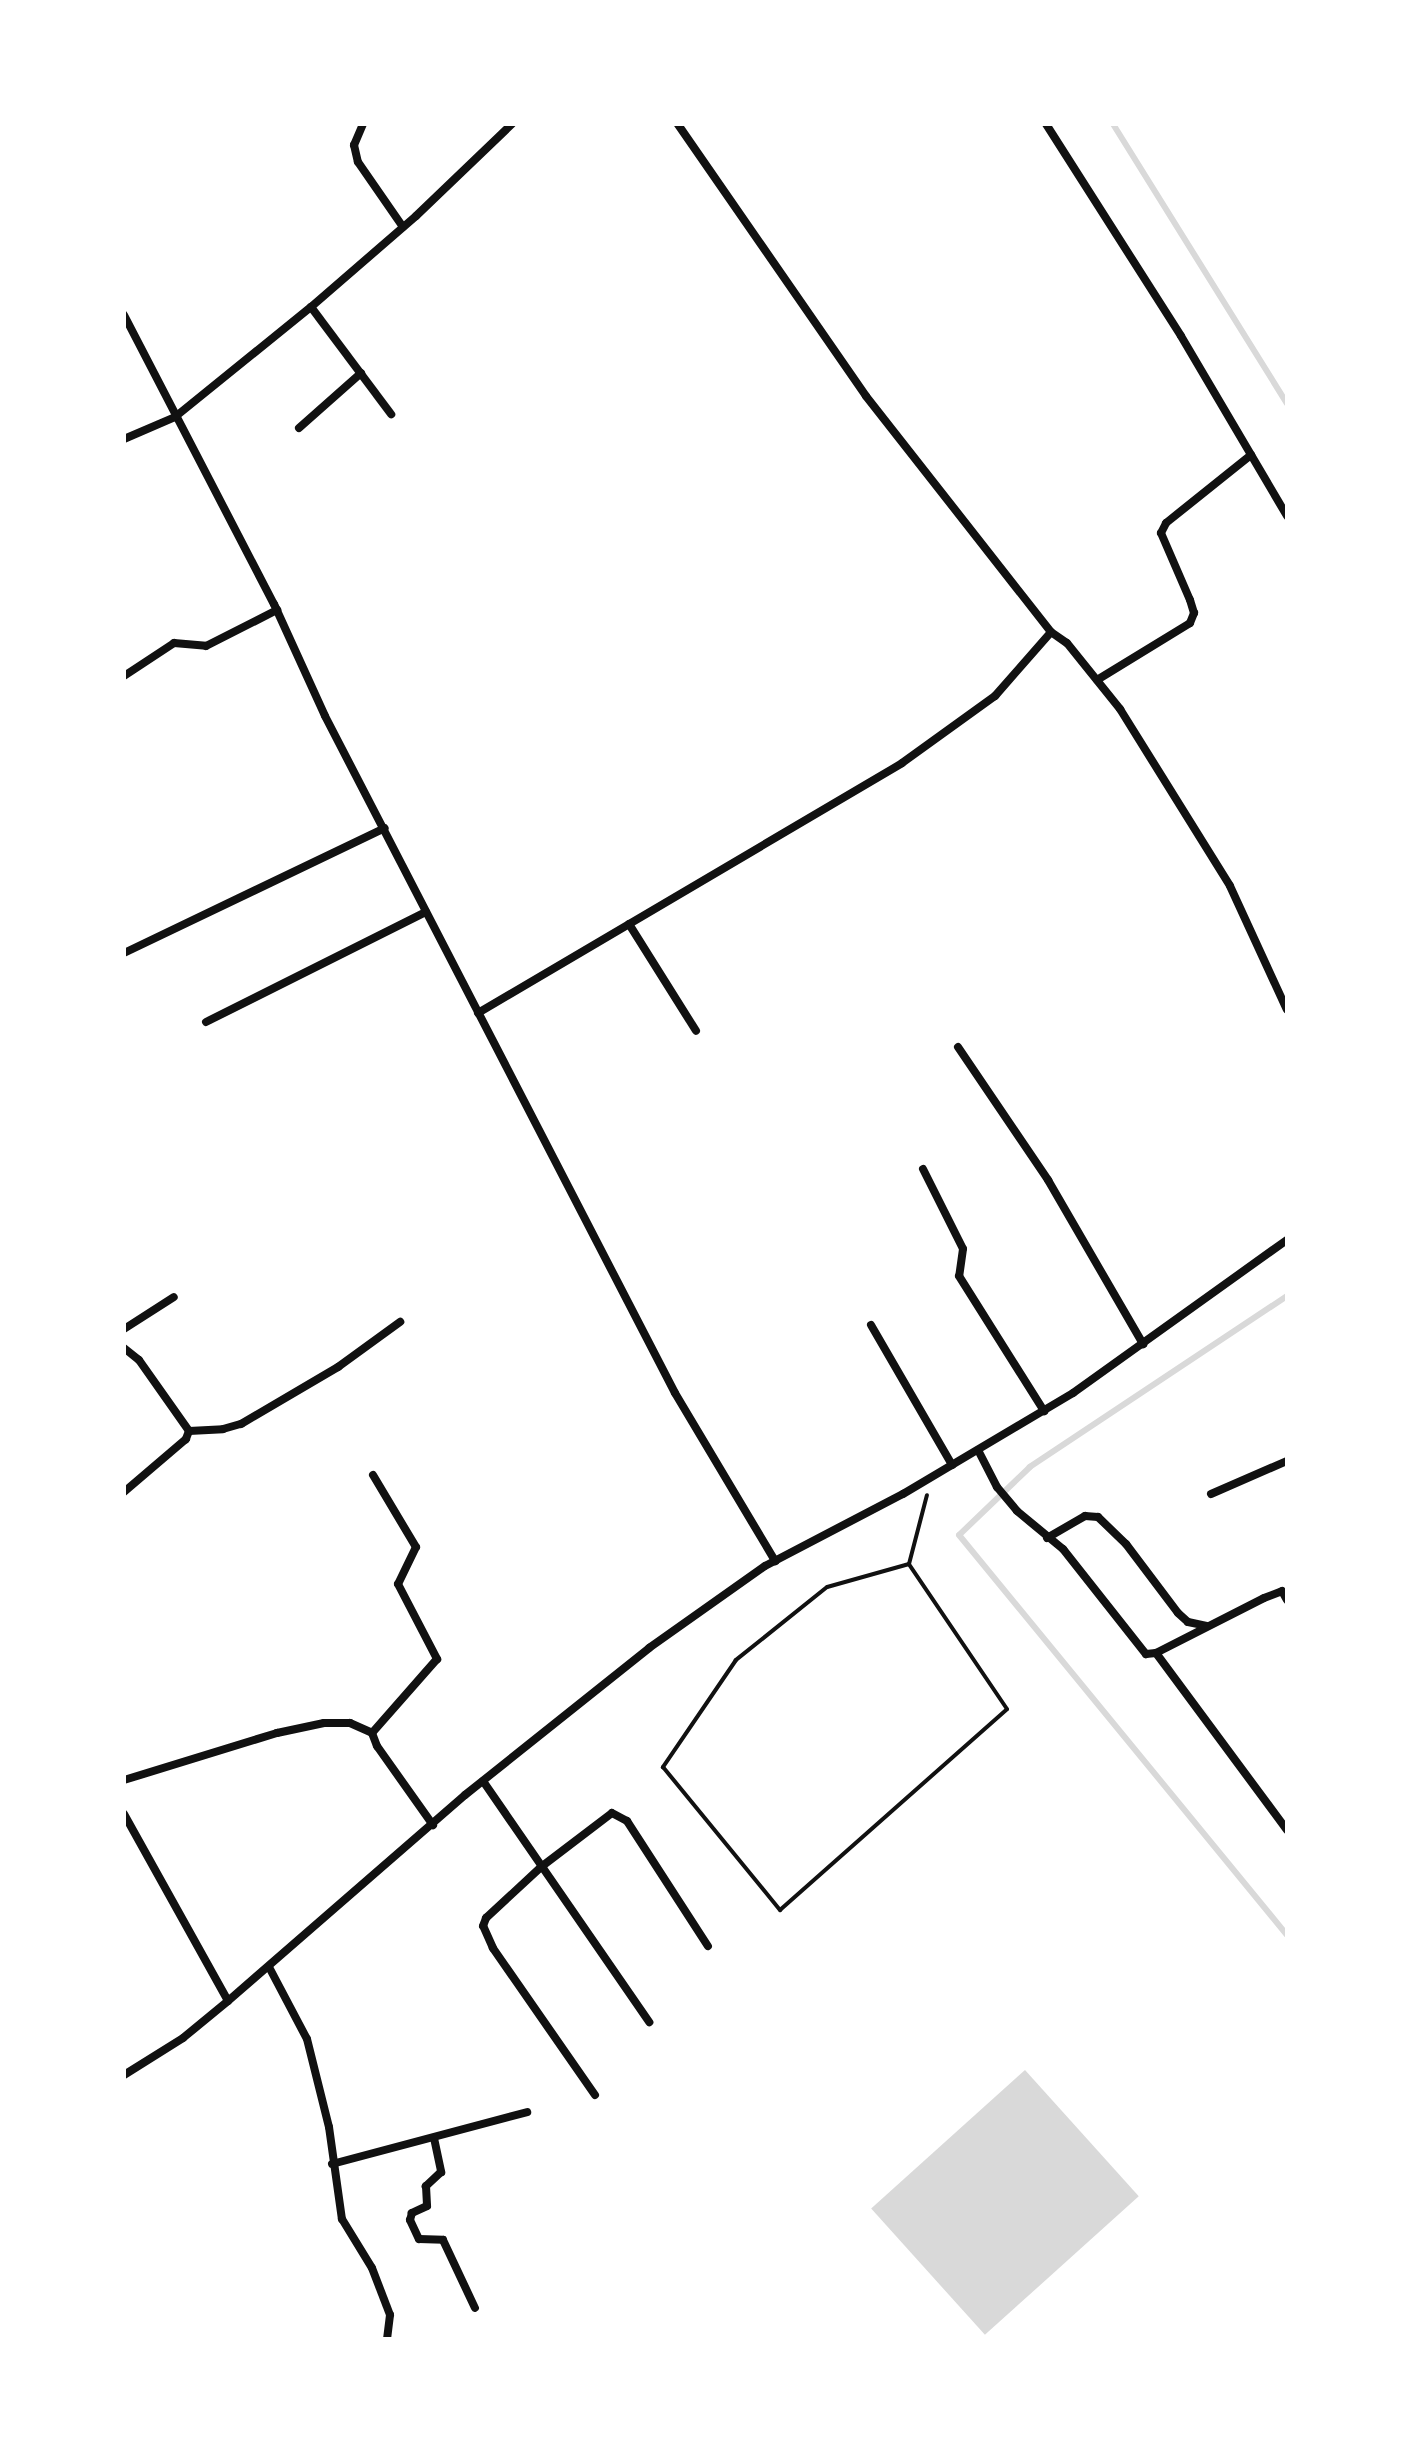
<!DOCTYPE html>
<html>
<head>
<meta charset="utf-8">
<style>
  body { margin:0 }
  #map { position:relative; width:1411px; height:2463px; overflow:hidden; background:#fff; font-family:Barlow,sans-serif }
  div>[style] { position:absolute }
  .water>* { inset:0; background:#d9d9d9; transform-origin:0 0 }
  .stream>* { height:6px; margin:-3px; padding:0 3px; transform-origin:3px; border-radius:3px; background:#d9d9d9 }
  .path>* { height:4px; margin:-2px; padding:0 2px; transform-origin:2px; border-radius:2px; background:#111 }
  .minor>* { height:8px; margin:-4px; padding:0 4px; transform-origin:4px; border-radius:4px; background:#111 }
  span { translate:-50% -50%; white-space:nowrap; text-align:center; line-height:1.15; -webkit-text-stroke:7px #fff; paint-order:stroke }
  .frame { position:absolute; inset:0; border:126px solid #fff; pointer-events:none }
</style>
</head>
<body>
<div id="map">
  <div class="water">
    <div style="left:1025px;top:2070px;width:170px;height:207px;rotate:48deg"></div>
  </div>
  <div class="stream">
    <div style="left:1113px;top:124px;width:329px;rotate:58.1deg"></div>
    <div style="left:1287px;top:1296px;width:309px;rotate:146.4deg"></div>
    <div style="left:1030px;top:1467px;width:98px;rotate:136.2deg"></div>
    <div style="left:959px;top:1535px;width:517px;rotate:50.65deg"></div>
  </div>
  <div class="path">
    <div style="left:909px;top:1564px;width:85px;rotate:164.3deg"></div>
    <div style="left:827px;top:1587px;width:117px;rotate:141.3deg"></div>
    <div style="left:736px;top:1660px;width:130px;rotate:124.3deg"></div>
    <div style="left:663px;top:1767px;width:185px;rotate:50.7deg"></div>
    <div style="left:780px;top:1910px;width:303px;rotate:-41.5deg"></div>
    <div style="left:1007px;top:1709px;width:175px;rotate:-124.1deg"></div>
    <div style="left:909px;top:1564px;width:71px;rotate:-75.4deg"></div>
  </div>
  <div class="minor">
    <div style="left:363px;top:124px;width:23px;rotate:113deg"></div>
    <div style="left:354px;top:145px;width:17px;rotate:77deg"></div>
    <div style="left:358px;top:162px;width:79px;rotate:55.3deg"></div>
    <div style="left:1046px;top:124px;width:251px;rotate:57.5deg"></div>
    <div style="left:1181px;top:336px;width:209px;rotate:59.5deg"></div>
    <div style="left:311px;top:307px;width:134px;rotate:53.2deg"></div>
    <div style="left:124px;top:315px;width:326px;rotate:62.6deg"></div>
    <div style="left:274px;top:604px;width:123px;rotate:65.5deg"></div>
    <div style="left:325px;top:716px;width:762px;rotate:62.66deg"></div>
    <div style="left:675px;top:1393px;width:196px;rotate:59.2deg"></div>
    <div style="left:299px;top:428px;width:83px;rotate:-41.6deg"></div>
    <div style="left:124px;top:439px;width:56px;rotate:-23.3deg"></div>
    <div style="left:175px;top:417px;width:175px;rotate:-39deg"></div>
    <div style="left:311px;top:307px;width:139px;rotate:-40.9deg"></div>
    <div style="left:416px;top:216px;width:133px;rotate:-43.8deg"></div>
    <div style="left:1051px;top:632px;width:19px;rotate:35deg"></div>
    <div style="left:1067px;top:643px;width:85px;rotate:51.2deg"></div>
    <div style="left:1120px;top:709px;width:208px;rotate:58.1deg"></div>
    <div style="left:1230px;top:886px;width:136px;rotate:65.3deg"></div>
    <div style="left:124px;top:676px;width:60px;rotate:-33.4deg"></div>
    <div style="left:174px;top:643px;width:32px;rotate:5deg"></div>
    <div style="left:206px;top:646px;width:80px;rotate:-26.9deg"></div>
    <div style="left:1097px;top:680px;width:109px;rotate:-31.5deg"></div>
    <div style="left:1190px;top:623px;width:11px;rotate:-68deg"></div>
    <div style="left:1194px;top:613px;width:14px;rotate:-107deg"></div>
    <div style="left:1190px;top:600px;width:73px;rotate:-113.4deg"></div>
    <div style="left:1161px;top:533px;width:11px;rotate:-63deg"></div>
    <div style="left:1166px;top:523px;width:109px;rotate:-38.7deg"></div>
    <div style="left:629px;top:924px;width:126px;rotate:57.9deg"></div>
    <div style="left:124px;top:953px;width:289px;rotate:-25.6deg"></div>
    <div style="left:478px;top:1013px;width:492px;rotate:-30.5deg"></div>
    <div style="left:902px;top:763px;width:115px;rotate:-35.8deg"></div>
    <div style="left:995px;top:696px;width:85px;rotate:-48.8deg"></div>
    <div style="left:1051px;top:632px;width:300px;rotate:-128.1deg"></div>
    <div style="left:866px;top:396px;width:331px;rotate:-124.7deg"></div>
    <div style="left:206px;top:1022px;width:246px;rotate:-26.6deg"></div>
    <div style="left:958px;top:1047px;width:161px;rotate:55.9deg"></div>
    <div style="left:1048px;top:1180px;width:190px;rotate:59.9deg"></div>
    <div style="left:923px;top:1169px;width:89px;rotate:63.4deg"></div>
    <div style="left:963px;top:1249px;width:27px;rotate:98deg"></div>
    <div style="left:959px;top:1276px;width:160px;rotate:57.8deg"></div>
    <div style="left:871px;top:1325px;width:162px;rotate:59.9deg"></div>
    <div style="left:124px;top:1329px;width:59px;rotate:-32.6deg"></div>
    <div style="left:124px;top:1348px;width:19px;rotate:39deg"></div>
    <div style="left:139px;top:1360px;width:87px;rotate:54.8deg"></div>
    <div style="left:189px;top:1431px;width:9px;rotate:111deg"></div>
    <div style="left:186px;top:1439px;width:82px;rotate:139.5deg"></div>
    <div style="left:189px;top:1431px;width:34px;rotate:-3deg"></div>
    <div style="left:223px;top:1429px;width:19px;rotate:-16deg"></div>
    <div style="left:241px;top:1424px;width:113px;rotate:-30.4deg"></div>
    <div style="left:338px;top:1367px;width:77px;rotate:-36deg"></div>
    <div style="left:978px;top:1450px;width:42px;rotate:62.8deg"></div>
    <div style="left:997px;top:1487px;width:31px;rotate:50deg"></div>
    <div style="left:1017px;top:1511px;width:60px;rotate:39.6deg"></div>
    <div style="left:1063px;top:1549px;width:134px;rotate:51.7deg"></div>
    <div style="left:1146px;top:1654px;width:10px;rotate:-6deg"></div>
    <div style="left:1156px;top:1653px;width:121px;rotate:-27deg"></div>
    <div style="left:1264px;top:1598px;width:19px;rotate:-21deg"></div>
    <div style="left:1282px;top:1591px;width:10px;rotate:61deg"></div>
    <div style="left:373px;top:1475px;width:84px;rotate:59.2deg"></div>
    <div style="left:416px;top:1547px;width:41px;rotate:115.9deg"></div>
    <div style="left:398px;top:1584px;width:85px;rotate:62.5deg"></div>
    <div style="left:437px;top:1659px;width:98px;rotate:131.3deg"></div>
    <div style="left:372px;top:1733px;width:14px;rotate:69deg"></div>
    <div style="left:377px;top:1746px;width:97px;rotate:54.7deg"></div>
    <div style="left:1211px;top:1494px;width:83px;rotate:-23.5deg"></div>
    <div style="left:1047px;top:1538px;width:44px;rotate:-30.1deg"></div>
    <div style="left:1085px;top:1516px;width:13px;rotate:4deg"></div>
    <div style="left:1098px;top:1517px;width:39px;rotate:44deg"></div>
    <div style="left:1126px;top:1544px;width:86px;rotate:53deg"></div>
    <div style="left:1178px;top:1613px;width:13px;rotate:42deg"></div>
    <div style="left:1188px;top:1622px;width:19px;rotate:12deg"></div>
    <div style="left:1156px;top:1653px;width:220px;rotate:53.5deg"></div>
    <div style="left:124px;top:1780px;width:160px;rotate:-17.1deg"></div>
    <div style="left:277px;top:1733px;width:48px;rotate:-12deg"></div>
    <div style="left:324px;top:1723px;width:26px"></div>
    <div style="left:350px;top:1723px;width:24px;rotate:24deg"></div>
    <div style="left:483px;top:1781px;width:293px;rotate:55.4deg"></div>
    <div style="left:124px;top:1814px;width:214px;rotate:60.9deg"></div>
    <div style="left:269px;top:1967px;width:81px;rotate:62.2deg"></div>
    <div style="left:307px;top:2039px;width:91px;rotate:76deg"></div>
    <div style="left:329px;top:2127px;width:93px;rotate:82deg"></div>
    <div style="left:342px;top:2219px;width:57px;rotate:58.5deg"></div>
    <div style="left:372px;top:2268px;width:50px;rotate:69deg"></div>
    <div style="left:390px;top:2315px;width:24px;rotate:97deg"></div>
    <div style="left:124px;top:2075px;width:70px;rotate:-32.1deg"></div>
    <div style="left:183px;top:2038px;width:58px;rotate:-39.4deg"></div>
    <div style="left:228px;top:2001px;width:314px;rotate:-41deg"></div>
    <div style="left:465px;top:1795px;width:236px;rotate:-38.6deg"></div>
    <div style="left:649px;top:1648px;width:142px;rotate:-35.3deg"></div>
    <div style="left:765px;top:1566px;width:156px;rotate:-27.6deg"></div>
    <div style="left:903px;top:1494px;width:198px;rotate:-30.7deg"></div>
    <div style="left:1073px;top:1393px;width:263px;rotate:-35.6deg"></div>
    <div style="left:595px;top:2095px;width:179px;rotate:-124.8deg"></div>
    <div style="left:493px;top:1948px;width:24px;rotate:-114deg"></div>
    <div style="left:483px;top:1926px;width:9px;rotate:-69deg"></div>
    <div style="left:486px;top:1918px;width:75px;rotate:-42.8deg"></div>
    <div style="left:541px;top:1867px;width:89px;rotate:-37.3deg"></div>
    <div style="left:612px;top:1813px;width:17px;rotate:28deg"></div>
    <div style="left:627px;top:1821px;width:149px;rotate:57.1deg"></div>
    <div style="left:434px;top:2138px;width:35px;rotate:78deg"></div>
    <div style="left:441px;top:2172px;width:21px;rotate:137deg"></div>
    <div style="left:426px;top:2186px;width:20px;rotate:87deg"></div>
    <div style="left:427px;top:2206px;width:17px;rotate:155deg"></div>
    <div style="left:412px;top:2213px;width:7px;rotate:106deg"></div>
    <div style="left:410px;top:2220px;width:21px;rotate:65deg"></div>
    <div style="left:419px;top:2239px;width:24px;rotate:2deg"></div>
    <div style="left:443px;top:2240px;width:75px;rotate:64.8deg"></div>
    <div style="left:332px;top:2164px;width:202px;rotate:-14.9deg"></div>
  </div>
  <div class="frame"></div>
</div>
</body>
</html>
